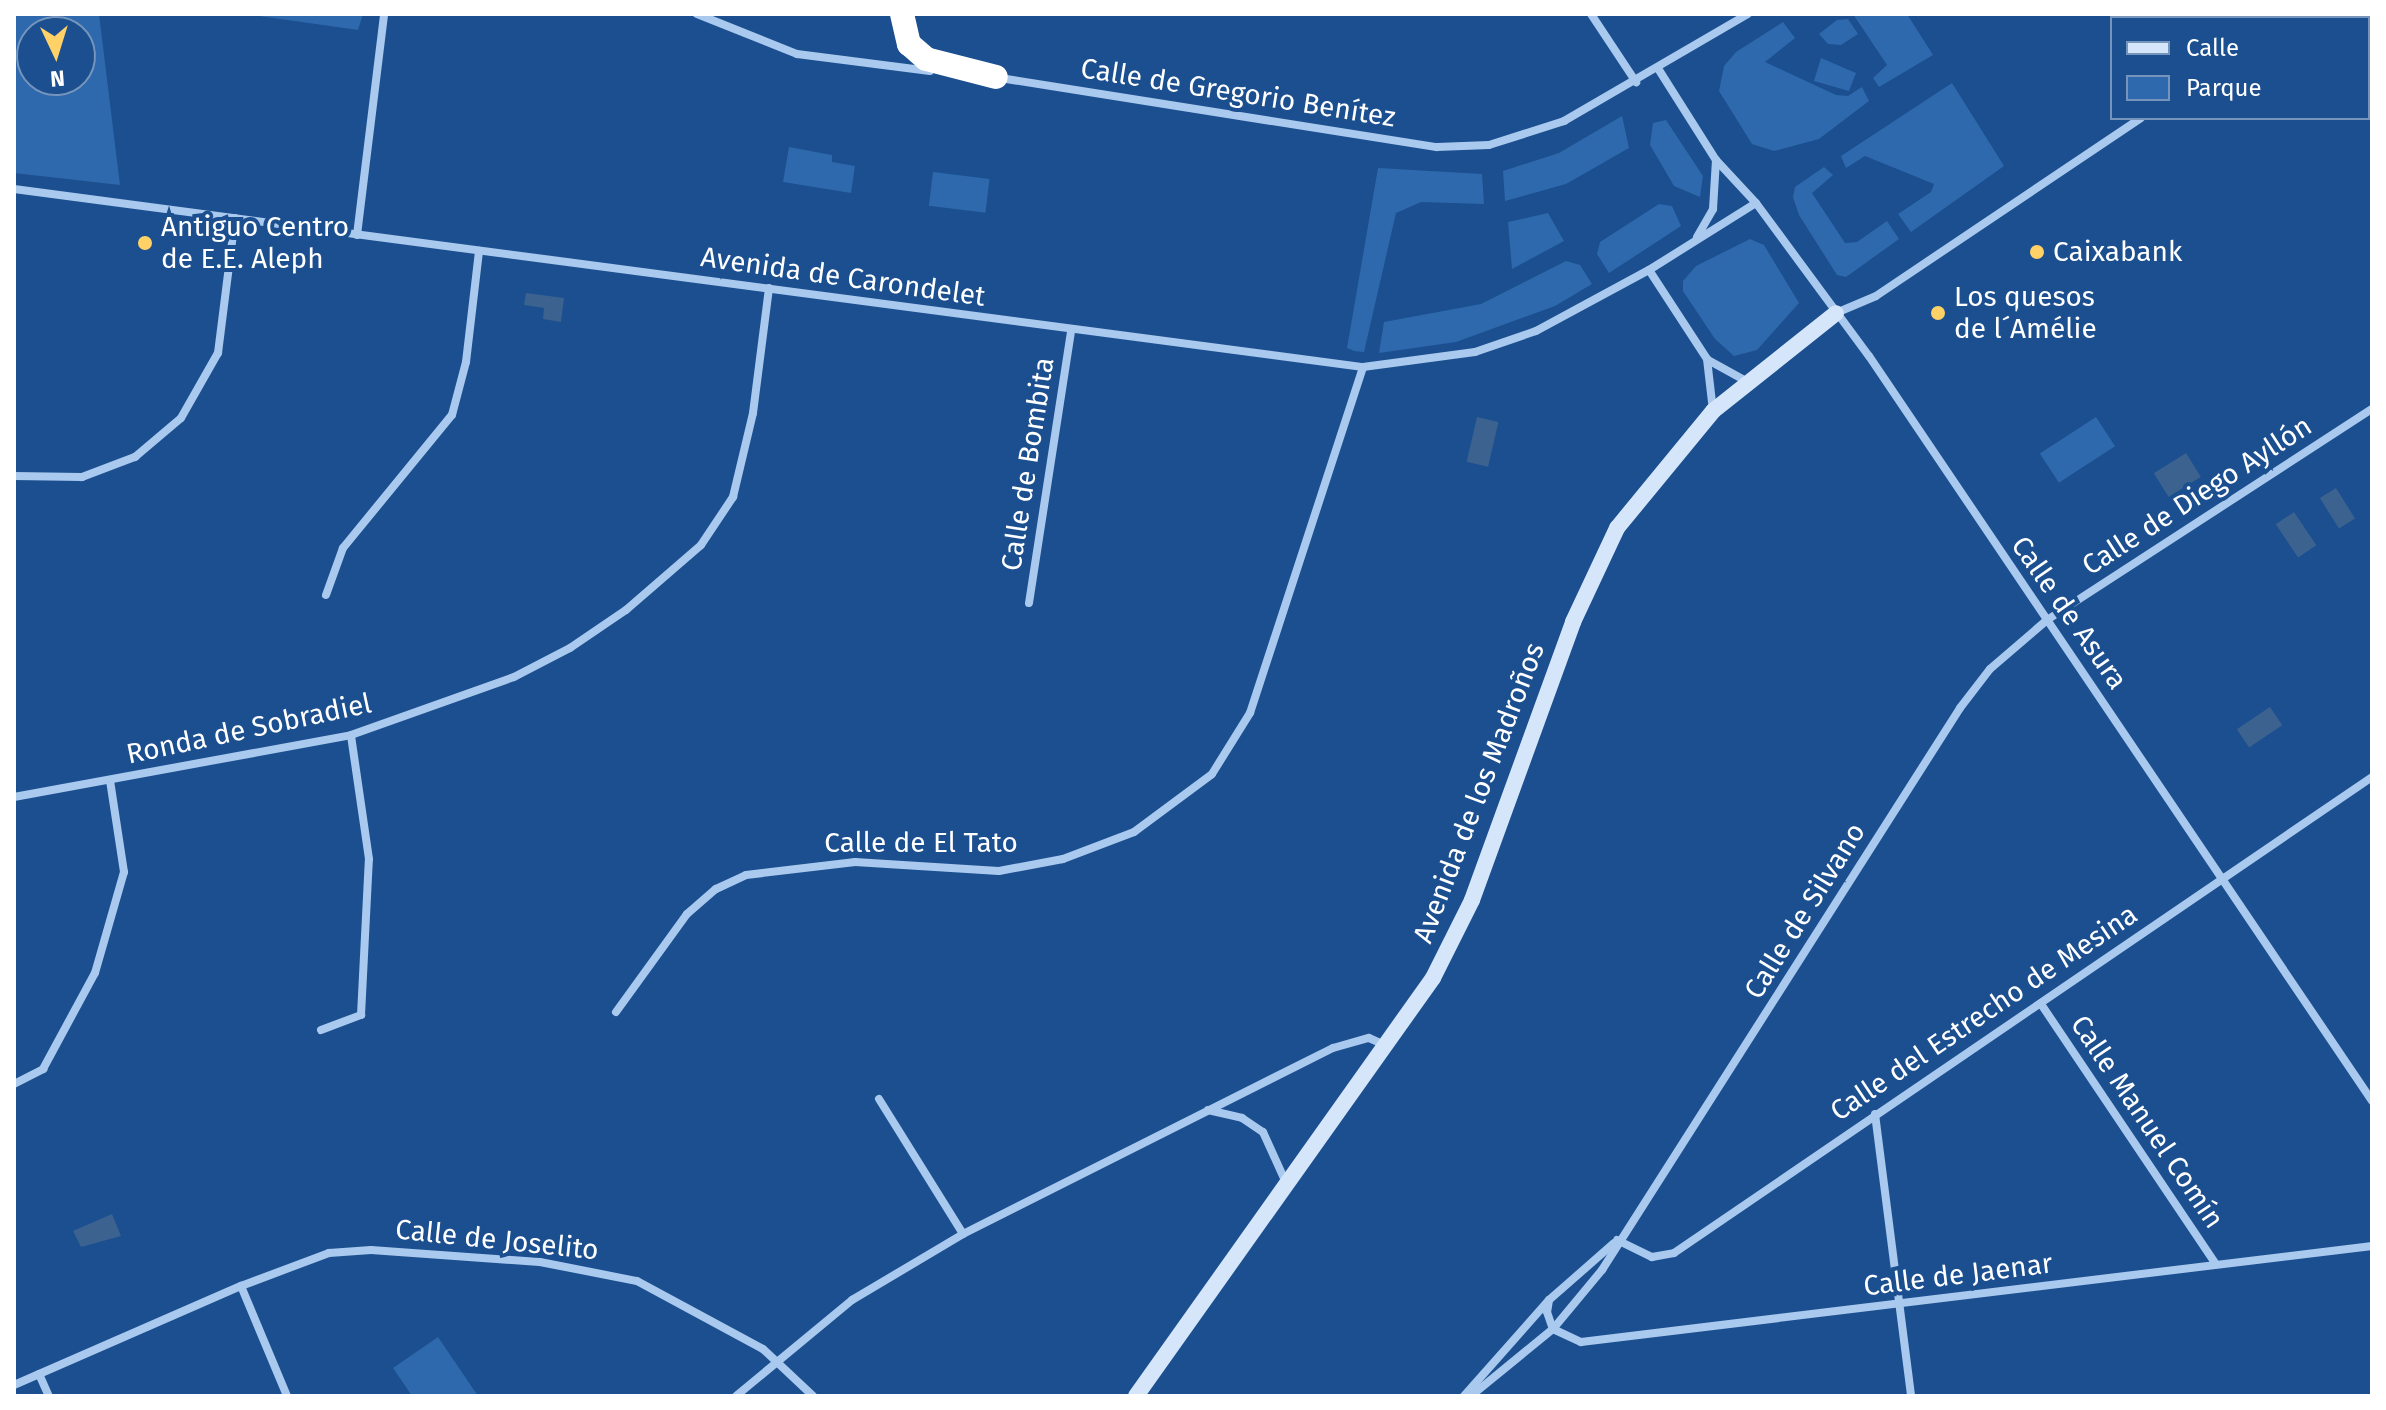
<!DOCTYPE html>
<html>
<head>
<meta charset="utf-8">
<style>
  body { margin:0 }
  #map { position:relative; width:2386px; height:1410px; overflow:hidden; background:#1b4f8f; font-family:"Fira Sans",sans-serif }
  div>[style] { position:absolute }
  .green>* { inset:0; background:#2e69ad; transform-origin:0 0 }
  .water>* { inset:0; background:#3c6290; transform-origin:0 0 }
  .street>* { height:8px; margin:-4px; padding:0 4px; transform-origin:4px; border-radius:4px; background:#a9c9ee }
  .secondary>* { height:16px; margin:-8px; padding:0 8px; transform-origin:8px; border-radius:8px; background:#d6e6fa }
  .highway>* { height:24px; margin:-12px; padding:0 12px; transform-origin:12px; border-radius:12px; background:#fff }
  .dots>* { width:22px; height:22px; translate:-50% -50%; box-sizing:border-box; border:4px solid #1b4f8f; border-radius:50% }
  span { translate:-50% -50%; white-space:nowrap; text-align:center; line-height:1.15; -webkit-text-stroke:8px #1b4f8f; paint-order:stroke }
  .street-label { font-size:28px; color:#fff }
  .poi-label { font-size:28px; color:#fff }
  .left { translate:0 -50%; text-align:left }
  .frame { position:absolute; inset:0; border:16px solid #fff; pointer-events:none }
  .legend { position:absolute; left:2110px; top:16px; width:260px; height:104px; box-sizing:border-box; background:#1b4f8f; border:2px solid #7695bc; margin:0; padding:10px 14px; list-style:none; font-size:24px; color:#fff }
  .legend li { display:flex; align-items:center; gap:16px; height:40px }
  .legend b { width:40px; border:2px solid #7695bc }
  .north { position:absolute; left:16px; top:16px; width:80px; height:80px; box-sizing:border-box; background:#1b4f8f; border:2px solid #7695bc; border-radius:50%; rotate:176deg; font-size:22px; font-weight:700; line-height:32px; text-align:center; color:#fff }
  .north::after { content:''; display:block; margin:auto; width:28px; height:36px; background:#ffd166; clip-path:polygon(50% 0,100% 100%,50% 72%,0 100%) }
</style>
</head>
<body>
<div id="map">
  <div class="green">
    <div style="clip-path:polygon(evenodd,14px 14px,99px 14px,120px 185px,14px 173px,14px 14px,32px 32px,80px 32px,80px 80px,32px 80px,32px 32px)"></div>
    <div style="clip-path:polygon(246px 14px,363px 14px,358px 30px)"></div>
    <div style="clip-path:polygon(1853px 14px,1907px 14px,1933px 55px,1879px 87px,1873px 78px,1887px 65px)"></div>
    <div style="clip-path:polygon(1848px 19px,1858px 34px,1841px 45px,1828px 44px,1819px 34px,1837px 20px)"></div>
    <div style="clip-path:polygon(1783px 22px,1795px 38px,1765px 62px,1836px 95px,1848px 96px,1862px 87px,1869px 101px,1819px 139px,1774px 151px,1752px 144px,1719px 91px,1724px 66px,1736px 52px)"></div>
    <div style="clip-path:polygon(1821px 58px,1856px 73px,1849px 91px,1814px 81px)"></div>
    <div style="clip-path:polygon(1952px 83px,2004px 166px,1911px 232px,1898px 214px,1931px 192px,1934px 184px,1865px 156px,1846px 168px,1841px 156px)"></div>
    <div style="clip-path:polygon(1622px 116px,1629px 148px,1566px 184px,1505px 201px,1503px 171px,1559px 153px)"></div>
    <div style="clip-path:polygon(1666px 120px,1703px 176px,1700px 197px,1674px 186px,1650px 145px,1653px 123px)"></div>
    <div style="clip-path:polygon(789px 147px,832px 155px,832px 162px,855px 166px,851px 193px,783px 182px)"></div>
    <div style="clip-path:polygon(1824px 167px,1833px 175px,1812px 193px,1845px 243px,1857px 242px,1887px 221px,1899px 239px,1846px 277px,1837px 275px,1799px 215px,1793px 197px,1795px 187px)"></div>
    <div style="clip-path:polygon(1378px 168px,1482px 174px,1484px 204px,1421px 202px,1396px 213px,1364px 352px,1354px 351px,1347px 348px)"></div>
    <div style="left:933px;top:172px;width:57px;height:34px;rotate:7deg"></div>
    <div style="clip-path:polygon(1659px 204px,1672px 206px,1681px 226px,1609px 273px,1597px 254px,1600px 242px)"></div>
    <div style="clip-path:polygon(1548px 213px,1564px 241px,1512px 269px,1508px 222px)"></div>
    <div style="clip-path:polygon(1750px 239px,1764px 245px,1799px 303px,1757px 350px,1734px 356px,1715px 339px,1683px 291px,1683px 281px,1696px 266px)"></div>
    <div style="clip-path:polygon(1566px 261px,1580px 265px,1592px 284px,1555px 306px,1456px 342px,1379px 353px,1384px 322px,1481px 304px)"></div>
    <div style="left:2096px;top:417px;width:35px;height:67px;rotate:57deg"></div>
    <div style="clip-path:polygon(438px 1337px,478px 1396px,412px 1396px,393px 1368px)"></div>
  </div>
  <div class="water">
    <div style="clip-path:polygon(526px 293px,564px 298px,561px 322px,543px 319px,544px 308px,524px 305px)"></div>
    <div style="left:1477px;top:417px;width:22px;height:46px;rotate:13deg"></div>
    <div style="left:2186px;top:453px;width:28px;height:38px;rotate:58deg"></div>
    <div style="left:2336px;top:488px;width:36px;height:19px;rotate:58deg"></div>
    <div style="left:2294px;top:512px;width:40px;height:22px;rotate:56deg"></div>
    <div style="left:2270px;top:707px;width:22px;height:40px;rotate:56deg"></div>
    <div style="clip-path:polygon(112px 1214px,121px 1236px,81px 1247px,73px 1231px)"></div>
  </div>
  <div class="street">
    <div style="left:697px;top:14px;width:108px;rotate:21.8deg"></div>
    <div style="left:797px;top:54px;width:134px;rotate:7.3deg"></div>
    <div style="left:1591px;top:14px;width:82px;rotate:56.5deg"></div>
    <div style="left:2289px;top:18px;width:7px;rotate:-34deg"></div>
    <div style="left:1659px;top:70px;width:107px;rotate:57.7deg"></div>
    <div style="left:1000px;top:78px;width:442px;rotate:9deg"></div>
    <div style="left:1437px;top:147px;width:52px;rotate:-2.2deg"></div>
    <div style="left:1489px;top:145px;width:79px;rotate:-17.7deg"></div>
    <div style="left:1564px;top:121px;width:213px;rotate:-30.2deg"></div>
    <div style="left:14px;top:189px;width:1361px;rotate:7.52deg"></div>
    <div style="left:1363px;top:367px;width:113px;rotate:-7.6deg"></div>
    <div style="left:1475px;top:352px;width:65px;rotate:-19deg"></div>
    <div style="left:1536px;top:331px;width:128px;rotate:-28.4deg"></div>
    <div style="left:1649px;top:270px;width:126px;rotate:-32.1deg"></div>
    <div style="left:357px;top:235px;width:223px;rotate:-83deg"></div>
    <div style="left:1697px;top:237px;width:32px;rotate:-60deg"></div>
    <div style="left:1713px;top:209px;width:49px;rotate:-86.5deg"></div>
    <div style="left:1716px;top:160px;width:59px;rotate:47.1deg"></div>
    <div style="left:1756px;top:203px;width:190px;rotate:53.6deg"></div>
    <div style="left:1869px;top:356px;width:899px;rotate:55.97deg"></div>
    <div style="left:1649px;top:270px;width:106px;rotate:56.9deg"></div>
    <div style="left:1707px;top:359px;width:52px;rotate:83.4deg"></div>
    <div style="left:1836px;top:313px;width:43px;rotate:-23deg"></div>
    <div style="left:1876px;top:296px;width:319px;rotate:-33.9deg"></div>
    <div style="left:1708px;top:360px;width:43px;rotate:28.9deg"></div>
    <div style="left:14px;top:476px;width:68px;rotate:0.8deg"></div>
    <div style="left:82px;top:477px;width:57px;rotate:-20.7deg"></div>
    <div style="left:135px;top:457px;width:60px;rotate:-40.3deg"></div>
    <div style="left:181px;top:418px;width:75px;rotate:-60.4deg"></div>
    <div style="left:218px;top:353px;width:136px;rotate:-82.8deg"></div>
    <div style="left:326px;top:595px;width:50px;rotate:-70.1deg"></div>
    <div style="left:343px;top:548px;width:172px;rotate:-50.7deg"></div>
    <div style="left:452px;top:415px;width:55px;rotate:-75.2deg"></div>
    <div style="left:466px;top:362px;width:112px;rotate:-83.3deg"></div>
    <div style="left:1029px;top:603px;width:275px;rotate:-81.2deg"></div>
    <div style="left:14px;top:797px;width:343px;rotate:-10.4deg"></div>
    <div style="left:351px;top:735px;width:173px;rotate:-19.6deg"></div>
    <div style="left:514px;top:677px;width:63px;rotate:-27.4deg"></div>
    <div style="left:570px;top:648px;width:68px;rotate:-34.2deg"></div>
    <div style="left:626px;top:610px;width:99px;rotate:-40.9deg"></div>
    <div style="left:701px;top:545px;width:58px;rotate:-56.3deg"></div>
    <div style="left:733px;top:497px;width:86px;rotate:-76.6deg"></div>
    <div style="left:753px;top:413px;width:126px;rotate:-82.7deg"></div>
    <div style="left:2041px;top:1004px;width:313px;rotate:56.1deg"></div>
    <div style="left:616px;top:1012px;width:121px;rotate:-54.1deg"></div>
    <div style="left:687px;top:914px;width:38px;rotate:-41deg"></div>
    <div style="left:716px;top:889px;width:33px;rotate:-25deg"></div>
    <div style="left:746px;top:875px;width:110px;rotate:-6.8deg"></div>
    <div style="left:855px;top:862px;width:144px;rotate:3.6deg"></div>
    <div style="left:999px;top:871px;width:65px;rotate:-10.6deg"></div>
    <div style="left:1063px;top:859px;width:76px;rotate:-20.8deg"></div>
    <div style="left:1134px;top:832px;width:97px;rotate:-36.6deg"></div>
    <div style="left:1212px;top:774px;width:72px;rotate:-58.1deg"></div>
    <div style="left:1250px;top:713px;width:364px;rotate:-71.9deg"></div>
    <div style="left:321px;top:1030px;width:43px;rotate:-20.6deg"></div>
    <div style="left:361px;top:1015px;width:156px;rotate:-87.1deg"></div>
    <div style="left:369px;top:859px;width:125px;rotate:-98.3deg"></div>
    <div style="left:14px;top:1084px;width:33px;rotate:-27deg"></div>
    <div style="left:43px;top:1069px;width:109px;rotate:-61.6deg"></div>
    <div style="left:95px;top:973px;width:105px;rotate:-74deg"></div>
    <div style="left:124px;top:872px;width:93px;rotate:-98.7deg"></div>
    <div style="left:879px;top:1099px;width:159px;rotate:58.1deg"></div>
    <div style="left:1208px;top:1110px;width:35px;rotate:13deg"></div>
    <div style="left:1242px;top:1118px;width:25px;rotate:34deg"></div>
    <div style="left:1263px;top:1132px;width:58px;rotate:65.6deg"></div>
    <div style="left:1875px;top:1114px;width:284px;rotate:82.7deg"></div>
    <div style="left:1617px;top:1240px;width:39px;rotate:26deg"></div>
    <div style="left:1652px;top:1257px;width:22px;rotate:-10deg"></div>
    <div style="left:1674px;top:1253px;width:845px;rotate:-34.29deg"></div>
    <div style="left:241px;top:1286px;width:119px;rotate:67.3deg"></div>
    <div style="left:1549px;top:1300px;width:12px;rotate:99deg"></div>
    <div style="left:1547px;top:1312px;width:18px;rotate:71deg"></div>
    <div style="left:1553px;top:1329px;width:31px;rotate:25deg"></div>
    <div style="left:1581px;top:1342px;width:797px;rotate:-6.92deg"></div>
    <div style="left:39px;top:1374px;width:24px;rotate:66deg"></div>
    <div style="left:14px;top:1385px;width:248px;rotate:-23.6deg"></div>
    <div style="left:241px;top:1286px;width:94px;rotate:-20.6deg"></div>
    <div style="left:329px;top:1253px;width:42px;rotate:-4.1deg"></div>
    <div style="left:371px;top:1250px;width:169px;rotate:4.1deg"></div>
    <div style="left:540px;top:1262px;width:99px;rotate:11.1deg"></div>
    <div style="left:637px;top:1281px;width:143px;rotate:28.4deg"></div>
    <div style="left:763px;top:1349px;width:69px;rotate:43.2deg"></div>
    <div style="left:736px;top:1396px;width:151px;rotate:-39.6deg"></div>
    <div style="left:852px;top:1300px;width:129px;rotate:-30.7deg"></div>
    <div style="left:963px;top:1234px;width:414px;rotate:-26.7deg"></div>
    <div style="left:1333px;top:1048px;width:37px;rotate:-16deg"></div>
    <div style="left:1369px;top:1038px;width:20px;rotate:24deg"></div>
    <div style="left:1464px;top:1396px;width:128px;rotate:-48.5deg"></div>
    <div style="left:1549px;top:1300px;width:86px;rotate:-41.2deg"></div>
    <div style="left:1471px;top:1396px;width:106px;rotate:-39.3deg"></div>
    <div style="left:1553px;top:1329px;width:77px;rotate:-50.3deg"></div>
    <div style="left:1602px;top:1270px;width:666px;rotate:-57.5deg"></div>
    <div style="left:1960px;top:708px;width:49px;rotate:-52.4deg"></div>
    <div style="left:1990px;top:669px;width:75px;rotate:-40.7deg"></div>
    <div style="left:2047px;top:620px;width:387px;rotate:-33deg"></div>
  </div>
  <div class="secondary">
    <div style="left:1136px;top:1396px;width:513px;rotate:-54.61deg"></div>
    <div style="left:1433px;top:978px;width:87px;rotate:-63.4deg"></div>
    <div style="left:1472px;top:900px;width:296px;rotate:-70deg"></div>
    <div style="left:1573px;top:622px;width:104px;rotate:-64.9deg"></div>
    <div style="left:1617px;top:528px;width:151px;rotate:-50.6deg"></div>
    <div style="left:1713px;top:411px;width:157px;rotate:-38.5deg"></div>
  </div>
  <div class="highway">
    <div style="left:902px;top:14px;width:31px;rotate:77deg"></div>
    <div style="left:909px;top:44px;width:23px;rotate:41deg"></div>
    <div style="left:926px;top:59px;width:72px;rotate:14.4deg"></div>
  </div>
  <div class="dots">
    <div style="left:145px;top:243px;background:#ffd166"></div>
    <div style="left:2037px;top:252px;background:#ffd166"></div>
    <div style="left:1938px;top:313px;background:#ffd166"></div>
  </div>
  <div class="street-label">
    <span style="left:1238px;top:93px;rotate:9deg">Calle de Gregorio Benítez</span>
    <span style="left:843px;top:277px;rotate:8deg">Avenida de Carondelet</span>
    <span style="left:1028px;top:464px;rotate:-81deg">Calle de Bombita</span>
    <span style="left:2197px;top:496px;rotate:-33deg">Calle de Diego Ayllón</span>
    <span style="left:2069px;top:613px;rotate:55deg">Calle de Asura</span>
    <span style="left:249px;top:729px;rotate:-12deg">Ronda de Sobradiel</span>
    <span style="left:1479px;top:793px;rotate:-69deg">Avenida de los Madroños</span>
    <span style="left:921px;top:843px">Calle de El Tato</span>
    <span style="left:1805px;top:911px;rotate:-58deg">Calle de Silvano</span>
    <span style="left:1984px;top:1013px;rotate:-34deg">Calle del Estrecho de Mesina</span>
    <span style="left:2147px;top:1122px;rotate:56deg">Calle Manuel Comín</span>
    <span style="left:497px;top:1240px;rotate:6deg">Calle de Joselito</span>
    <span style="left:1958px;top:1275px;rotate:-7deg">Calle de Jaenar</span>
  </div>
  <div class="poi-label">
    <span class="left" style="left:161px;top:243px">Antiguo Centro<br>de E.E. Aleph</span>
    <span class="left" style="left:2053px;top:252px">Caixabank</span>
    <span class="left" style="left:1954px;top:313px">Los quesos<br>de l´Amélie</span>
  </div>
  <div class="frame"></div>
  <ul class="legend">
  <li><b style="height:10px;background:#d6e6fa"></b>Calle</li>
  <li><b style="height:22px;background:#2e69ad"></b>Parque</li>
  </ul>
  <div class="north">N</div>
</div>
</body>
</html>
